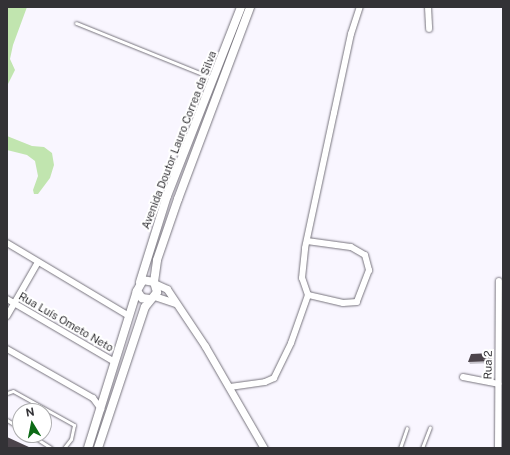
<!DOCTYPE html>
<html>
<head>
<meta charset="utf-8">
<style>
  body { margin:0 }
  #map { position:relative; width:510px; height:455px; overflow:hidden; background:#f9f6ff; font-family:"Public Sans",sans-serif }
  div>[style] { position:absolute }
  .green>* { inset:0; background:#c1e5af }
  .shadow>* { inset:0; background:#0003 }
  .building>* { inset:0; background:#4c444b }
  .roads { filter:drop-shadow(0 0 1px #77747d) drop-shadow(0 0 1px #77747d) }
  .service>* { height:3px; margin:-1.5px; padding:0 1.5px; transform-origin:1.5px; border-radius:1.5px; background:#fff }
  .minor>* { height:6px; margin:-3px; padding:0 3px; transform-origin:3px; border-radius:3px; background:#fff }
  .tertiary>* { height:7px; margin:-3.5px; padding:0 3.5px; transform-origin:3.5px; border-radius:3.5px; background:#fff }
  .secondary>* { height:8px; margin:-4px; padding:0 4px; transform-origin:4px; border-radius:4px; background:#fff }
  span { translate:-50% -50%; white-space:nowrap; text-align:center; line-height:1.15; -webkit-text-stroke:4px #fff; paint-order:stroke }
  .street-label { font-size:11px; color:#333236 }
  .frame { position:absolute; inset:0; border:8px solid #333236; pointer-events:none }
  .north { position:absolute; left:12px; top:403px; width:40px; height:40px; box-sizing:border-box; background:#fff; border:1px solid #adadaf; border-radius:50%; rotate:350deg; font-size:11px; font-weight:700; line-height:16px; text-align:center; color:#333236 }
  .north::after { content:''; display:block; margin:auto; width:14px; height:18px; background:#0c6a15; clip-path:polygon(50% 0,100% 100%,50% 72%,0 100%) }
</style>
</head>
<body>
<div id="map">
  <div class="green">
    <div style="clip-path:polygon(7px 7px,27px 7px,13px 45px,10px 59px,15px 70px,7px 86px)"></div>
    <div style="clip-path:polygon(7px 136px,32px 146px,44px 147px,52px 153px,54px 165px,50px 178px,38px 194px,34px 194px,33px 190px,38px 176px,35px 161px,27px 155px,7px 150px)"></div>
  </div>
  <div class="shadow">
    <div style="clip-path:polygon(490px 354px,493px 363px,470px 364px,469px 362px)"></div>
  </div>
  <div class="building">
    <div style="clip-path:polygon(491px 353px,492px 361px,468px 362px,471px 354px)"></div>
    <div style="clip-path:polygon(7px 437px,31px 448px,7px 448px)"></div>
  </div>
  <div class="roads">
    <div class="service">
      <div style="left:76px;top:23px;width:147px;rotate:22deg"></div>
      <div style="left:7px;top:393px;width:6px;rotate:-18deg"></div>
      <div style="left:13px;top:391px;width:70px;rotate:29.1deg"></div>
      <div style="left:74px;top:425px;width:14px;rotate:102deg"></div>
      <div style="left:71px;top:439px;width:11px;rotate:128deg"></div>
      <div style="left:7px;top:420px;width:15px;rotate:32deg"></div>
      <div style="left:31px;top:435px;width:24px;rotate:33deg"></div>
      <div style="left:400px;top:448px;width:21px;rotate:-71deg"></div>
      <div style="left:422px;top:448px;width:22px;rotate:-69deg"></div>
    </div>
    <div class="minor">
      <div style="left:428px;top:7px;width:22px;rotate:87deg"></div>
      <div style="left:307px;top:241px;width:44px;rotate:7.8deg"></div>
      <div style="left:351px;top:247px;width:16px;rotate:30deg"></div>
      <div style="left:365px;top:255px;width:16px;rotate:75deg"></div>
      <div style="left:369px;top:270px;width:34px;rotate:111deg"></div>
      <div style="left:357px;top:302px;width:14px;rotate:176deg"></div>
      <div style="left:343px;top:303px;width:36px;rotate:-167deg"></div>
      <div style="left:308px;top:295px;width:18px;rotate:-109deg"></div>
      <div style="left:302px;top:278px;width:30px;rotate:-84deg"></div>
      <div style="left:305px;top:248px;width:138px;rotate:-77.9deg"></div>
      <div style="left:334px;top:113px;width:81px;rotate:-77.9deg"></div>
      <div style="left:351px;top:34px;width:28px;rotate:-72deg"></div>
      <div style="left:7px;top:243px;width:142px;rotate:30.9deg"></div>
      <div style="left:7px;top:299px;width:125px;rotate:30.3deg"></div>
      <div style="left:7px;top:316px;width:62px;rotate:-60.1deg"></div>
      <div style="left:7px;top:349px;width:99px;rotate:29.7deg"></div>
      <div style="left:93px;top:398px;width:14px;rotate:54deg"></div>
      <div style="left:463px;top:377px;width:36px;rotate:11deg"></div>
      <div style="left:230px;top:387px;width:35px;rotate:-8deg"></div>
      <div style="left:265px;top:382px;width:10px;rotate:-24deg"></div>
      <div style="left:274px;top:378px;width:39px;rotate:-64deg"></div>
      <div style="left:291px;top:343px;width:51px;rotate:-70.5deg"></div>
      <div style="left:498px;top:448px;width:167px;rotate:-89.7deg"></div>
    </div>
    <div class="tertiary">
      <div style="left:156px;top:284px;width:12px;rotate:24deg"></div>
      <div style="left:167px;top:289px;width:69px;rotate:56.3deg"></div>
      <div style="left:205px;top:346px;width:118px;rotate:60deg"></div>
      <div style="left:154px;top:296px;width:22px;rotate:18deg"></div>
    </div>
    <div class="secondary">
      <div style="left:140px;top:282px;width:90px;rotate:-72.6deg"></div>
      <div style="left:167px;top:196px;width:203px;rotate:-68.6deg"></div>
      <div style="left:154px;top:282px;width:22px;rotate:-82deg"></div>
      <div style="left:157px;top:260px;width:65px;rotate:-71deg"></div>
      <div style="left:178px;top:199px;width:205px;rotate:-69.4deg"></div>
      <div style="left:88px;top:448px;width:164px;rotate:-72.7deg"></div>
      <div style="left:98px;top:448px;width:149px;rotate:-71.6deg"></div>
      <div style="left:145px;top:307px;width:19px;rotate:-51deg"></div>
      <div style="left:157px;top:292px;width:10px;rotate:-107deg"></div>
      <div style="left:154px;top:282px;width:11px;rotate:-170deg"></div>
      <div style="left:143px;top:280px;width:13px;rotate:119deg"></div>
      <div style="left:137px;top:291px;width:9px;rotate:54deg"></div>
      <div style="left:142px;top:298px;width:8px;rotate:7deg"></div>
    </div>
  </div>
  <div class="street-label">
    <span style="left:179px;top:140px;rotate:-69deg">Avenida Doutor Lauro Correa da Silva</span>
    <span style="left:66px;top:322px;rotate:30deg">Rua Luís Ometo Neto</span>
    <span style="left:488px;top:365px;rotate:-89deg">Rua 2</span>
  </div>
  <div class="frame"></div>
  <div class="north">N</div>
</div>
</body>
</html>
